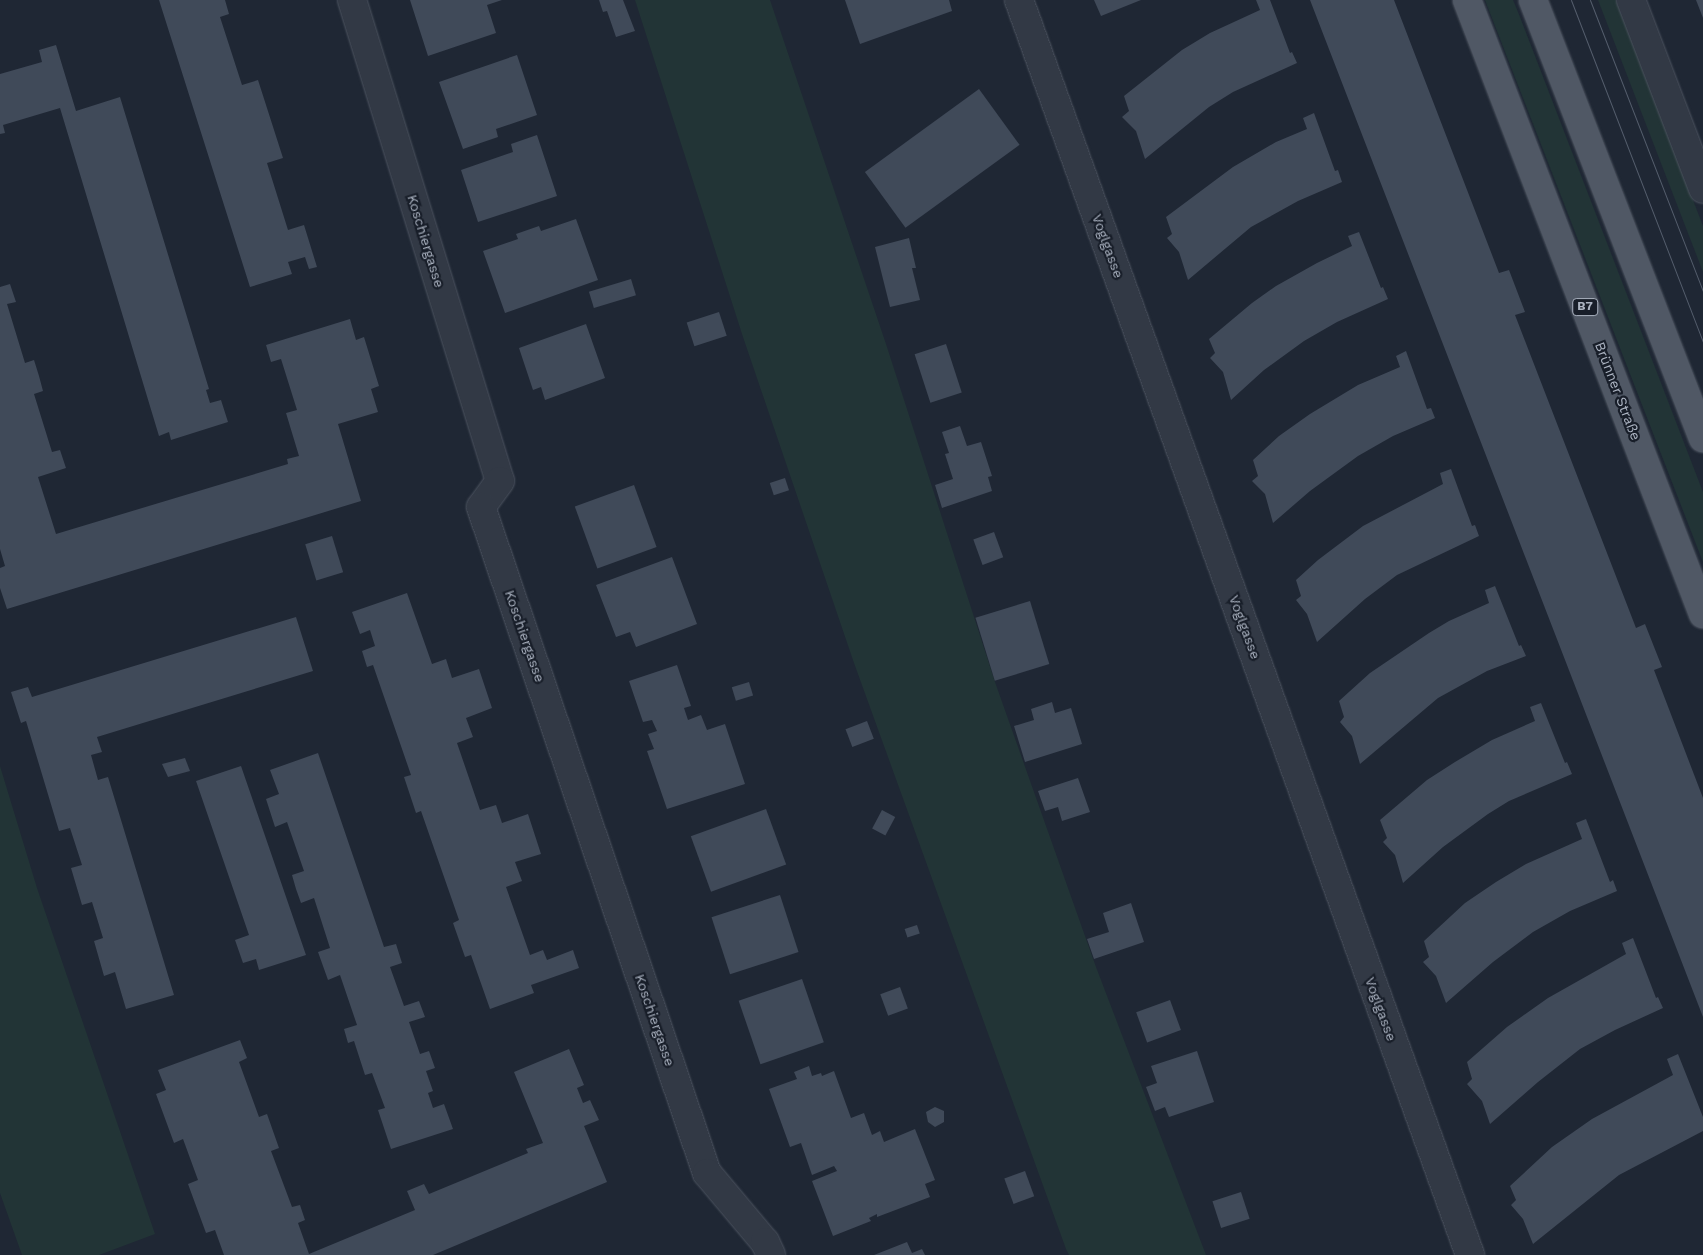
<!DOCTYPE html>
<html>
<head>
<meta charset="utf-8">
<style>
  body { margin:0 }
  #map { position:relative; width:1703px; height:1255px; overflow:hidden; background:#1f2734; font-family:"Work Sans",sans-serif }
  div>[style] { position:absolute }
  .green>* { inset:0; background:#223436 }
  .building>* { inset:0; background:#404a59; transform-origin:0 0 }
  .roads { filter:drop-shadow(0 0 1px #4d5460) drop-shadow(0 0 1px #4d5460) }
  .minor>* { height:28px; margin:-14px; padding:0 14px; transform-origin:14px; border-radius:14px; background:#323945 }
  .primary>* { height:28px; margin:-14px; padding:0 14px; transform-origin:14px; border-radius:14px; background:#505865 }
  .tram>* { height:1px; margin:-0.5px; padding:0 0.5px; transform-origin:0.5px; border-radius:0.5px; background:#545d6c }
  span { translate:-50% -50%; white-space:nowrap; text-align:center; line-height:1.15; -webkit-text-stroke:4.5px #181e29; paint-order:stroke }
  .shield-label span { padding:1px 4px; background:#181e29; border:1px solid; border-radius:4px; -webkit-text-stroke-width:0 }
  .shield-label { font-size:12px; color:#acb4c2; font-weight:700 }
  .street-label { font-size:14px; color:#acb4c2 }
</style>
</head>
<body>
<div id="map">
  <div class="green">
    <div style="clip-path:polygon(635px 0,770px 0,886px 344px,995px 682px,1096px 967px,1206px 1255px,1069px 1255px,1066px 1249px,854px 663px,743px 337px)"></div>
    <div style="clip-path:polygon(1485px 0,1513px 0,1518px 12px,1703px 492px,1703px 562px)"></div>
    <div style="clip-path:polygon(1598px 0,1616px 0,1703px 226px,1703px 272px)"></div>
    <div style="clip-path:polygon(0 766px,37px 888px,155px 1234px,99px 1255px,22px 1255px,0 1193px)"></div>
  </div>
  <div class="building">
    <div style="clip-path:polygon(159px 0,225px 0,229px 14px,220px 17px,242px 85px,258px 80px,283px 158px,267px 163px,288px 230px,304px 225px,317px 267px,309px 269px,305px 257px,288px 262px,292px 274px,250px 287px)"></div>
    <div style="clip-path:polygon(410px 0,502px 0,487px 5px,496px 33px,428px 56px)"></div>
    <div style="clip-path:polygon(599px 0,623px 0,635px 31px,616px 37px,607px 11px,603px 12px)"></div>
    <div style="clip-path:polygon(845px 0,949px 0,952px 11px,860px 44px)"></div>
    <div style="clip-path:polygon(1094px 0,1141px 0,1101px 16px)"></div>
    <div style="clip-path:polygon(1256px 0,1270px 0,1290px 53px,1292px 52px,1297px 63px,1233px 92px,1209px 107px,1145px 159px,1136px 131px,1122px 117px,1129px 111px,1124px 96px,1182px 50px,1210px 33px,1260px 10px)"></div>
    <div style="clip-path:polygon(1310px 0,1394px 0,1499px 273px,1509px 270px,1525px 312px,1515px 315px,1636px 628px,1645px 624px,1662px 667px,1654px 670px,1703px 798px,1703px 1017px)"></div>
    <div style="clip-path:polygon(1696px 0,1703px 0,1703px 18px)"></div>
    <div style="clip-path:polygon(56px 45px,76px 111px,120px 97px,209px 389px,206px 390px,210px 403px,221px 400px,228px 422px,171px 440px,169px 432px,159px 436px,60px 108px,3px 125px,5px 133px,0 134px,0 74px,42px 62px,39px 50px)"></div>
    <div style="clip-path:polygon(517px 55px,537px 115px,496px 129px,498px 137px,463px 149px,439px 82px)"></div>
    <div style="left:979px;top:89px;width:69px;height:141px;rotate:54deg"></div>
    <div style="clip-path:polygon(1314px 113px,1335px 171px,1338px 170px,1342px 182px,1298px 201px,1251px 227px,1188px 280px,1179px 252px,1167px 238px,1172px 234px,1166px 217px,1233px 167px,1276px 142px,1307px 129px,1303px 118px)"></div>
    <div style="clip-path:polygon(537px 135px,557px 196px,478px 222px,461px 170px,513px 152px,511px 144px)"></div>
    <div style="clip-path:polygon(576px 219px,598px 280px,505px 313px,483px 251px,518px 239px,516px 234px,539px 226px,541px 231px)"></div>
    <div style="clip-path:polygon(1359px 232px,1381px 288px,1383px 287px,1388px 299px,1337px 322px,1304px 341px,1264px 370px,1231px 400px,1223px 372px,1210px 358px,1215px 353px,1209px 339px,1252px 303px,1276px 286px,1317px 263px,1352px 246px,1348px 236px)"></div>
    <div style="clip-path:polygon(909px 238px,916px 268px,912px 268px,920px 300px,890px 307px,875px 247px)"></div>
    <div style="left:631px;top:279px;width:17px;height:44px;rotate:73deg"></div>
    <div style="clip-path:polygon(10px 284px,16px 302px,7px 304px,25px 363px,34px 360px,39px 376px,43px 391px,34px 394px,52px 452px,60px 450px,66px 468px,38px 477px,56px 534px,288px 464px,287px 459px,299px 456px,286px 413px,297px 410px,281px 359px,271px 362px,266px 345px,350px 319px,356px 340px,364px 337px,379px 386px,371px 389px,378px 412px,338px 424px,361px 501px,7px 609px,0 588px,0 568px,5px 566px,0 549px,0 287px)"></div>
    <div style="left:719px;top:312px;width:25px;height:34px;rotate:72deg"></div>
    <div style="clip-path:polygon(586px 324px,605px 378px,545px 400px,541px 387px,533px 390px,519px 348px)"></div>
    <div style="left:946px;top:344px;width:51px;height:33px;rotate:72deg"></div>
    <div style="clip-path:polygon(1406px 351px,1427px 409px,1431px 408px,1435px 418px,1393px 436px,1358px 456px,1310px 491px,1273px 523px,1265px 494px,1252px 481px,1258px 476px,1253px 460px,1279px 436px,1310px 414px,1358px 385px,1400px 367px,1396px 356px)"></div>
    <div style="clip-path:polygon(960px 426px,967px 446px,981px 442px,992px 476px,988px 477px,992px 491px,942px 508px,935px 485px,953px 479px,945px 454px,949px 453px,942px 432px)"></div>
    <div style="clip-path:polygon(1451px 469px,1472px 526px,1475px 525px,1479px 536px,1397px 575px,1365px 599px,1317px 642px,1307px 614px,1296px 600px,1301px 596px,1296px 580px,1318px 560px,1363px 526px,1443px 484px,1440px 473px)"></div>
    <div style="left:785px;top:478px;width:13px;height:16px;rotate:72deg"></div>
    <div style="left:634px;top:485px;width:66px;height:63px;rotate:70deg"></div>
    <div style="left:994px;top:532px;width:27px;height:22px;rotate:70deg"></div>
    <div style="left:332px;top:536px;width:38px;height:28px;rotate:73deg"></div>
    <div style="clip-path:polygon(672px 557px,697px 624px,636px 647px,630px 632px,616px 637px,596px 585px)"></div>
    <div style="clip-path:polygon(1495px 586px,1519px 646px,1521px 645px,1526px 656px,1487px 671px,1438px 698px,1360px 764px,1352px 736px,1340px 722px,1344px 717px,1339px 701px,1370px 673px,1429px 633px,1449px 621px,1489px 603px,1485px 590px)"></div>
    <div style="clip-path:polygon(407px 593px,432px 664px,446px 659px,452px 678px,479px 669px,492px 708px,466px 718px,473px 737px,457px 743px,480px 810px,496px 805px,502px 823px,528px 814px,541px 854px,515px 862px,522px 881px,506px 887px,530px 955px,543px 950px,547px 960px,573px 950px,579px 968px,531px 985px,534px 993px,490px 1009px,471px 955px,465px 957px,453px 923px,459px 920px,421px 811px,416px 813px,404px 777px,411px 775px,373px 665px,367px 667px,362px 651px,375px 646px,370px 630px,360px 634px,352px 612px)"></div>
    <div style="left:1030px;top:601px;width:66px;height:57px;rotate:73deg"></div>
    <div style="clip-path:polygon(296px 617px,313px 671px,97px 737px,102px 752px,91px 755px,98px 780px,108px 777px,174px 995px,126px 1009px,115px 972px,104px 976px,94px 941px,103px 938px,92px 902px,82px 905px,71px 868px,82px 865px,70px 828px,59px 831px,26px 721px,21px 723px,11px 692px,28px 687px,32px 697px)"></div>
    <div style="clip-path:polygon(677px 665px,691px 706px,684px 708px,688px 720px,701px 715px,707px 730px,725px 724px,745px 784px,667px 809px,647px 751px,654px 749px,648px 734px,657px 731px,652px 720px,643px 722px,629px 681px)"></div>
    <div style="left:749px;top:682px;width:14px;height:18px;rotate:73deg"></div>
    <div style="clip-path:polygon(1052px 702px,1055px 713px,1071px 708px,1082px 744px,1025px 762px,1014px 726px,1034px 720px,1031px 709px)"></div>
    <div style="clip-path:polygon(1541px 703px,1565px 763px,1567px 762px,1572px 774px,1509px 801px,1488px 814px,1443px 847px,1403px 883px,1395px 855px,1383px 842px,1387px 838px,1380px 820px,1427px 780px,1455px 762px,1492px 740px,1535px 721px,1530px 707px)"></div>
    <div style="left:867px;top:721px;width:19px;height:23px;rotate:69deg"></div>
    <div style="clip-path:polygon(318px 753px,384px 947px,396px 944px,402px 963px,390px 967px,404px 1006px,419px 1001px,425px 1017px,409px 1022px,420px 1054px,429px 1051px,435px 1068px,426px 1071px,433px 1091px,428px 1093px,433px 1108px,444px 1104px,453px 1129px,391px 1149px,378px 1110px,385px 1108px,372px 1073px,365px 1075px,354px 1041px,348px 1043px,344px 1029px,357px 1025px,340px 975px,328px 980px,318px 952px,330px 948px,314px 898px,301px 903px,296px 889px,292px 875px,304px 871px,287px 822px,275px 827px,266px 799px,279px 794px,270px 770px)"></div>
    <div style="clip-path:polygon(185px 758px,190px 771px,168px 777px,162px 764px)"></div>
    <div style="clip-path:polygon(241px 766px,306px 955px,259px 970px,256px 959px,243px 963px,235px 940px,249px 935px,196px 781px)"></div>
    <div style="clip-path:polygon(1078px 778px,1090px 812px,1062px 821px,1058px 807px,1045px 811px,1038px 791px)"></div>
    <div style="left:766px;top:809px;width:59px;height:80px;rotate:70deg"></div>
    <div style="left:882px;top:810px;width:15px;height:21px;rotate:28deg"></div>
    <div style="clip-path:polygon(1586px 819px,1610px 882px,1613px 880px,1617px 891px,1570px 911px,1533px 932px,1493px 962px,1446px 1003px,1436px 976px,1423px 962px,1429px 957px,1424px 941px,1465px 903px,1496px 882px,1526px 864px,1582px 839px,1576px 823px)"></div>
    <div style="left:780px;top:895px;width:60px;height:72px;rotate:72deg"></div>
    <div style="clip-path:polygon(1131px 903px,1144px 942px,1094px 959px,1087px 939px,1109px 932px,1103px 913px)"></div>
    <div style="left:917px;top:925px;width:9px;height:13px;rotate:72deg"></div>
    <div style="clip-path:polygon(1633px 938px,1656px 998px,1658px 997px,1663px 1008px,1615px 1030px,1580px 1049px,1538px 1082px,1490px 1124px,1482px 1101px,1467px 1084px,1472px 1079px,1467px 1062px,1507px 1027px,1548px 998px,1626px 954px,1622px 943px)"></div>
    <div style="left:802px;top:979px;width:67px;height:67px;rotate:71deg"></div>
    <div style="left:900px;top:987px;width:23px;height:21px;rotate:70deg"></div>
    <div style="left:1170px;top:1000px;width:32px;height:36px;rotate:70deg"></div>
    <div style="clip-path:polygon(240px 1040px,247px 1058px,239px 1062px,259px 1117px,267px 1114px,279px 1148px,271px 1151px,292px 1207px,300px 1205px,305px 1220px,298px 1223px,309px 1254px,415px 1210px,407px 1191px,424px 1184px,429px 1194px,528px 1153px,526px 1149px,543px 1143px,514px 1072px,569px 1049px,584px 1085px,577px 1088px,583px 1103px,590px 1100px,599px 1120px,584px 1126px,607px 1182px,433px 1255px,224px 1255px,215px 1230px,206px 1233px,188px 1184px,198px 1180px,183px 1139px,174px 1143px,156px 1094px,166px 1090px,158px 1070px)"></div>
    <div style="clip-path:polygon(1197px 1051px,1214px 1102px,1169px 1117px,1165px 1107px,1155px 1111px,1146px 1087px,1157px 1083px,1151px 1066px)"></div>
    <div style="clip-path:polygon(1678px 1054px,1703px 1117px,1703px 1131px,1619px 1175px,1533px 1244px,1523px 1219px,1511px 1205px,1516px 1200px,1510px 1186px,1552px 1147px,1592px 1119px,1673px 1075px,1667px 1059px)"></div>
    <div style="clip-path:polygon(809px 1066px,812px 1076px,821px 1073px,822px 1076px,834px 1071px,851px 1118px,864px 1113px,872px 1135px,880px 1131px,884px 1142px,915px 1129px,935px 1180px,925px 1184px,930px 1197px,877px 1217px,877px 1214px,869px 1218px,871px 1221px,833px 1236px,812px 1181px,837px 1171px,834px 1166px,812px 1175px,801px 1143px,790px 1147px,769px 1089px,797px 1079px,794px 1072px)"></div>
    <div style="clip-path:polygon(935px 1107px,944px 1111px,944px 1122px,935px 1127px,928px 1122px,926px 1112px)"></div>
    <div style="left:1025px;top:1171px;width:27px;height:22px;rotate:70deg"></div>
    <div style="left:1241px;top:1192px;width:28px;height:30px;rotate:72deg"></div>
    <div style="clip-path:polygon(907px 1242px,912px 1253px,922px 1249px,925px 1255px,874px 1255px)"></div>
  </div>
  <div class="roads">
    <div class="minor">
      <div style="left:352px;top:0;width:503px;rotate:72.9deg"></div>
      <div style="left:500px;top:481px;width:32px;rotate:126deg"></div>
      <div style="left:481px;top:507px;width:703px;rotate:71.26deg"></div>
      <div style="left:707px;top:1173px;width:90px;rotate:50deg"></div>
      <div style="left:765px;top:1242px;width:14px;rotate:65deg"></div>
      <div style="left:1019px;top:0;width:1334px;rotate:70.23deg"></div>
      <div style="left:1631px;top:0;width:202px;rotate:69.1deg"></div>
    </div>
    <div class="primary">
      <div style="left:1467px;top:0;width:658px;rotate:68.97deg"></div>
      <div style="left:1533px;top:0;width:470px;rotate:68.8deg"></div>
    </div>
  </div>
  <div class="tram">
    <div style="left:1571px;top:0;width:367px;rotate:68.9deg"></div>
    <div style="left:1590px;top:0;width:313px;rotate:68.8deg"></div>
  </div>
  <div class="shield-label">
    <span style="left:1585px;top:307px">B7</span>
  </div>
  <div class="street-label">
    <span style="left:426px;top:241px;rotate:73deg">Koschiergasse</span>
    <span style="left:1108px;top:246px;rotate:70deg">Voglgasse</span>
    <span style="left:1618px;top:391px;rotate:69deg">Brünner Straße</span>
    <span style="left:1245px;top:627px;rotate:70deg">Voglgasse</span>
    <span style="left:525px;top:636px;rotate:71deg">Koschiergasse</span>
    <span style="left:1381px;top:1009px;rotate:70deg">Voglgasse</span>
    <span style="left:655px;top:1020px;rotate:71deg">Koschiergasse</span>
  </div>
</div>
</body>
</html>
